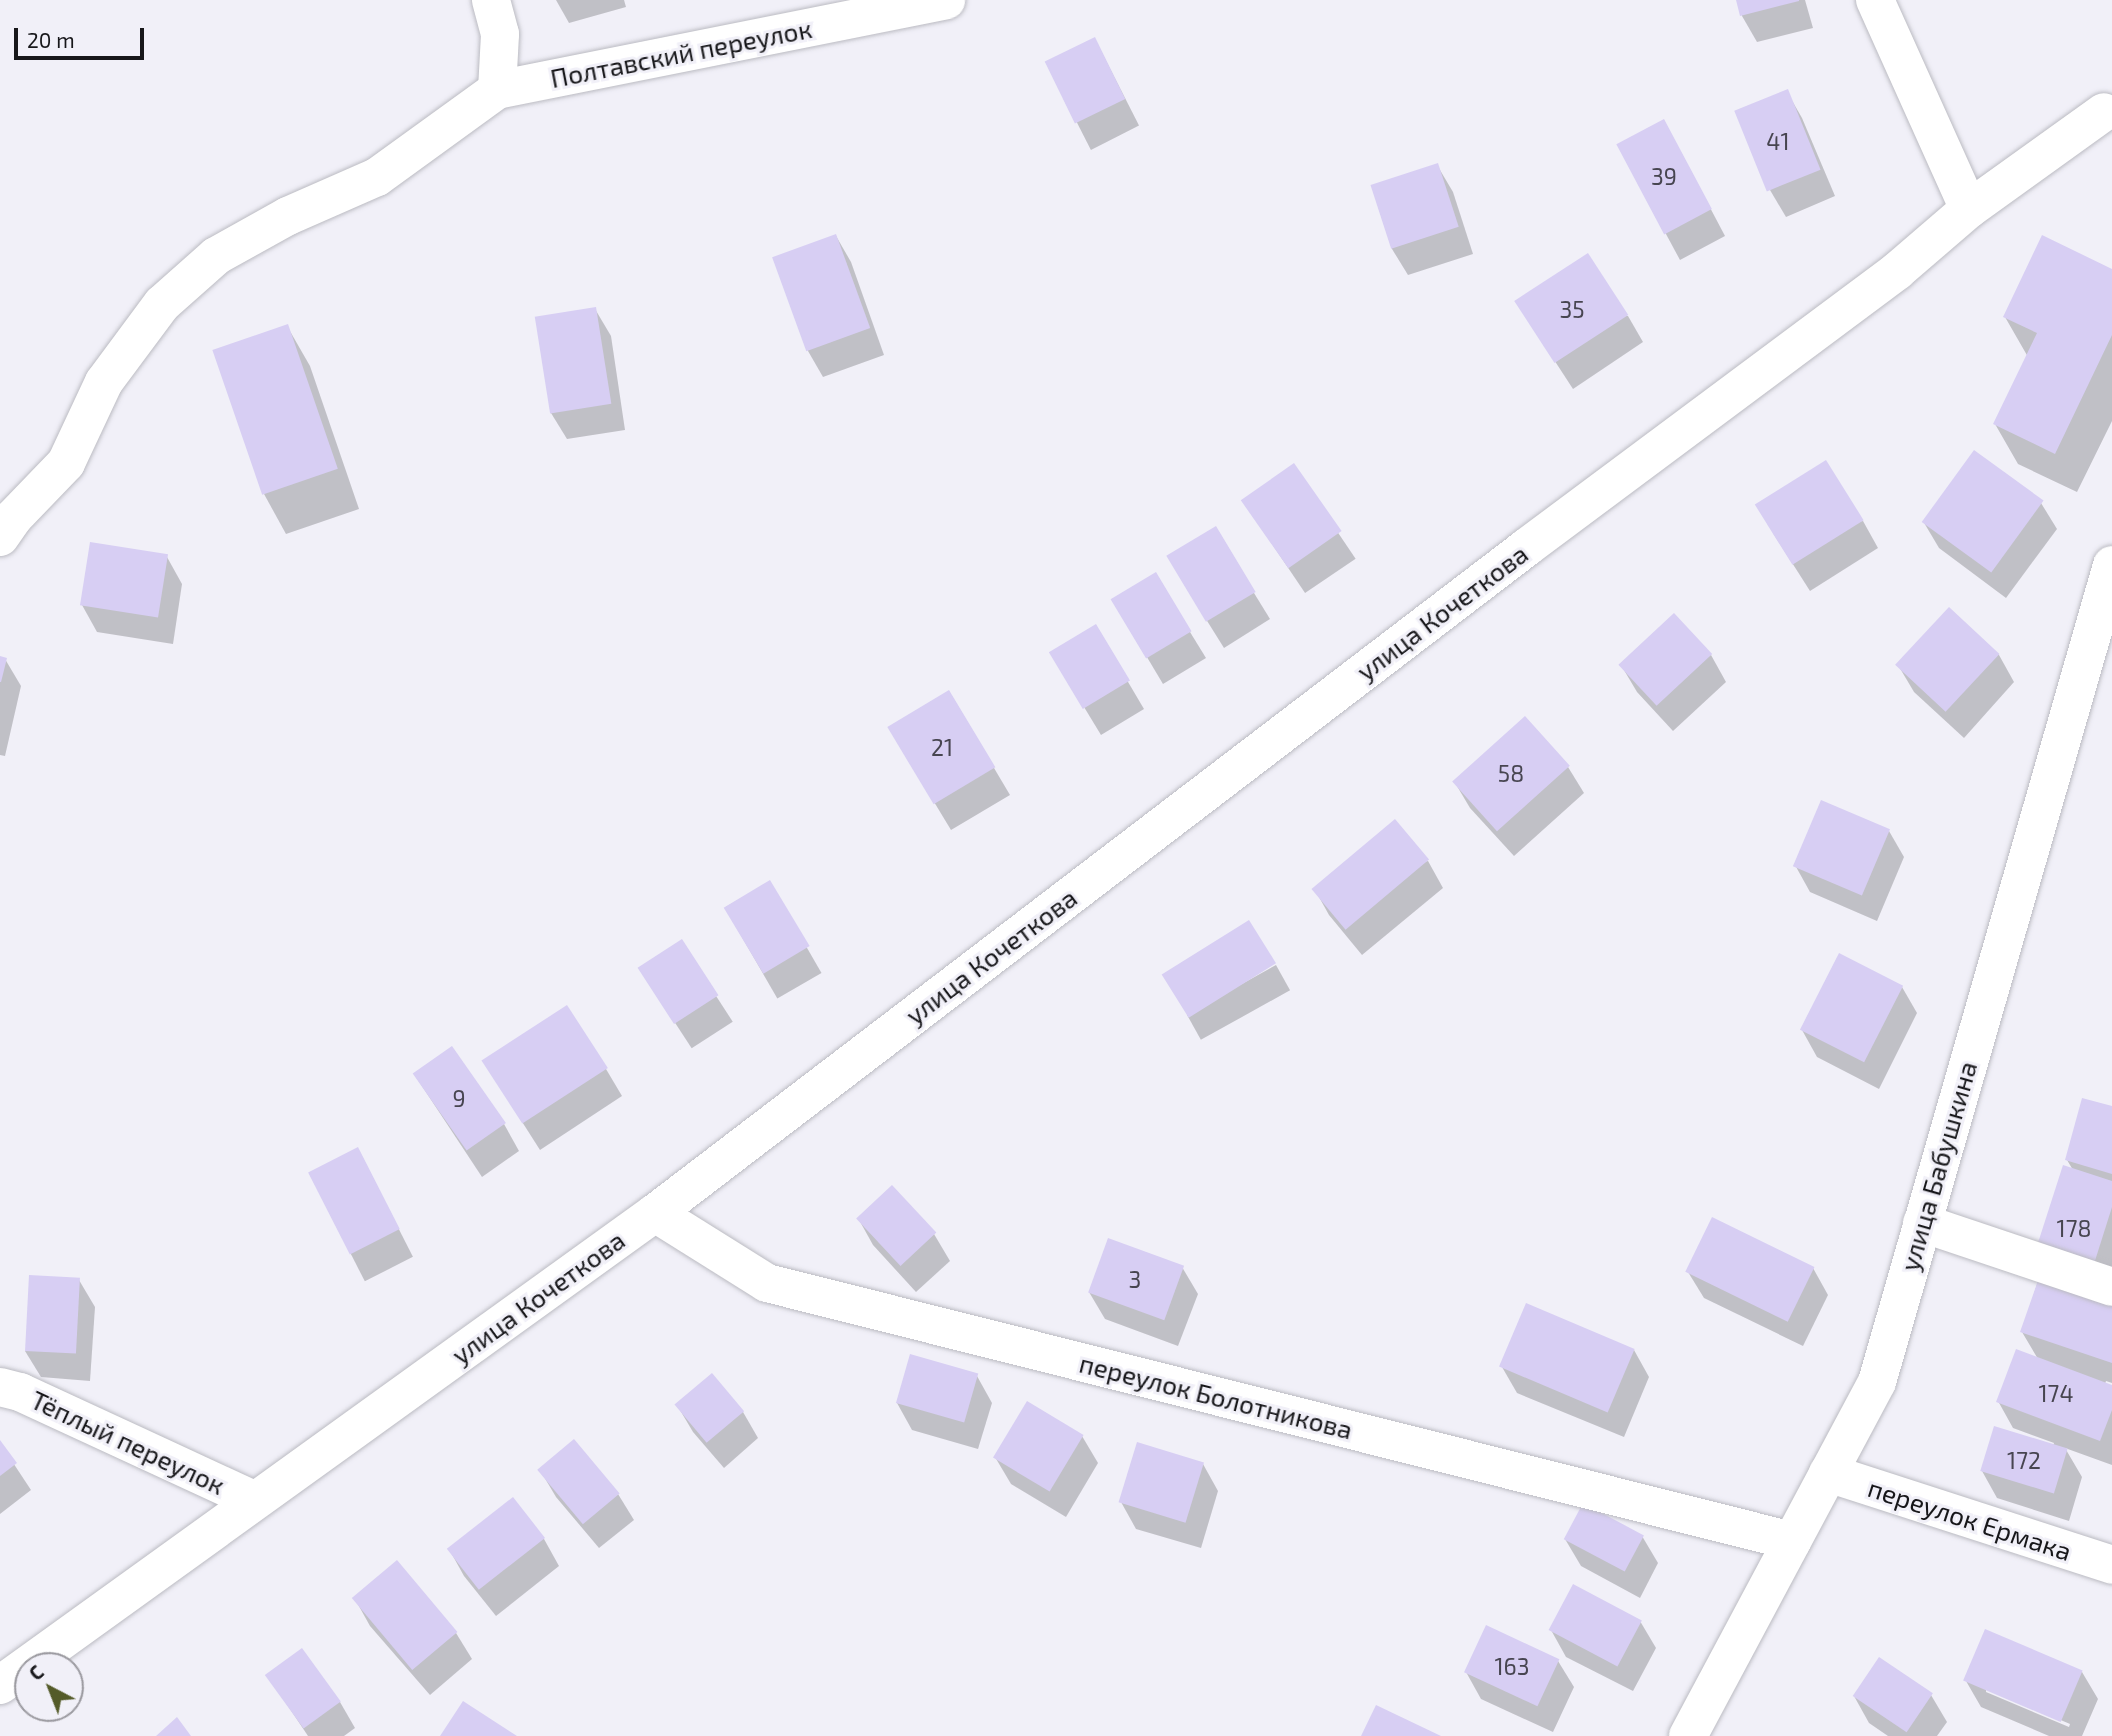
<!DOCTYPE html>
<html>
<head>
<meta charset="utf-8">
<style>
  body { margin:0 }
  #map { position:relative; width:2112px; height:1736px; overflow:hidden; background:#f1f0f8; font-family:"Exo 2",sans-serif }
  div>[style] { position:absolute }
  .shadow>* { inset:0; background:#0003; transform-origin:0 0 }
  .building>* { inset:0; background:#d7cef3; transform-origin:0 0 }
  .roads { filter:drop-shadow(0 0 2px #bbbbc2) drop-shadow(0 0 2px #bbbbc2) }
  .minor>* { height:38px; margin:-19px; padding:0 19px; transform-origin:19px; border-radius:19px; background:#fff }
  span { translate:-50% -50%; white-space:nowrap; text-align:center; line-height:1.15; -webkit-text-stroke:6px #f1f0f8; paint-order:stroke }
  .number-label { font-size:23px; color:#474550 }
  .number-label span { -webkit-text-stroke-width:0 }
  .street-label { font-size:26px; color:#17171a }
  .north { position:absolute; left:14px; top:1652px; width:70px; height:70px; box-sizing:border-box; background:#f1f0f8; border:2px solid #9a999f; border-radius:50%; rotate:318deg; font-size:19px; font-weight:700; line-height:28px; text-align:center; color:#17171a }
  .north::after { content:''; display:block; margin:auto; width:24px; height:32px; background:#545b29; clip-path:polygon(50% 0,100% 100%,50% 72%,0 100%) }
  .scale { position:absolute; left:14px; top:28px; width:130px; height:32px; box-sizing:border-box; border:4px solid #17171a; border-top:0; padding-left:9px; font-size:21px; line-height:24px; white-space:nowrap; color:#17171a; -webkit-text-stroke:5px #f1f0f8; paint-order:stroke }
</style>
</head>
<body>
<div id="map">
  <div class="shadow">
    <div style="clip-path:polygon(556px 0,624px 0,626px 7px,569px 23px)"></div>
    <div style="clip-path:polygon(1738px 0,1805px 0,1813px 28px,1757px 42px,1742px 16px)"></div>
    <div style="left:1095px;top:39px;width:97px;height:54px;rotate:63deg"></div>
    <div style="clip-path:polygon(1787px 92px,1802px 118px,1835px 196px,1786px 217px,1770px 190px,1738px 113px)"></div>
    <div style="clip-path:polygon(1618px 145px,1678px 147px,1725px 236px,1680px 260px)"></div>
    <div style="clip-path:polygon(1437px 165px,1453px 192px,1473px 254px,1408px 275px,1392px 249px,1372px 187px)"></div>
    <div style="clip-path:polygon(836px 236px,851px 262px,884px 355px,823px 377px,808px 351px,774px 258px)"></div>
    <div style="clip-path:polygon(2112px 271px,2112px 421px,2077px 492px,2018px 464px,1995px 424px,2028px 357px,2005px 317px)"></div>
    <div style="clip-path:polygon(1517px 303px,1628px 316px,1643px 342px,1573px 389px)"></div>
    <div style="clip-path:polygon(595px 309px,611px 336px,625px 430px,567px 439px,551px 413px)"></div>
    <div style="clip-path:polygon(287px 326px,310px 366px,359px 509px,286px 534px,264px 494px)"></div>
    <div style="left:1293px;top:466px;width:112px;height:61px;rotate:56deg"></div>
    <div style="clip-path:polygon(2041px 503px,2057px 529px,2006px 598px,1939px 548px,1923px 521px)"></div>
    <div style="clip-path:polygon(1863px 521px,1878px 548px,1810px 591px,1773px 533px)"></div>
    <div style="clip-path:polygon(167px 557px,182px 584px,173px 644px,97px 632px,82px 605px)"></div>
    <div style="clip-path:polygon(1184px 584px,1254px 593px,1270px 619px,1224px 648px)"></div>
    <div style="clip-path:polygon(1949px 610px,1999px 655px,2014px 682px,1964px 738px,1914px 692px,1898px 665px)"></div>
    <div style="clip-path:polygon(1095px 626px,1144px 709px,1101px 735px,1067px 679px)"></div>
    <div style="clip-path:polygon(1129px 627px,1190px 632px,1206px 658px,1163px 684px)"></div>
    <div style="clip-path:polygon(1711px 655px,1726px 682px,1673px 731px,1637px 692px,1621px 665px)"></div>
    <div style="clip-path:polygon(0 658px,5px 659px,21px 686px,5px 756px,0 755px)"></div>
    <div style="clip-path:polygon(949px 692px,1010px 795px,951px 830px,905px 754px)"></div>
    <div style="clip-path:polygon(1568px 767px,1584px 793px,1514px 856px,1470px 808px,1454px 781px)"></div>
    <div style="clip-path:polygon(1889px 831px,1904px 857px,1877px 921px,1810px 892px,1795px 865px)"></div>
    <div style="clip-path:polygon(1428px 861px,1443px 888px,1362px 955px,1329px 915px,1314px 888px)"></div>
    <div style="left:769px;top:882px;width:105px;height:51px;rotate:60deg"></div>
    <div style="left:681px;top:942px;width:95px;height:49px;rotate:57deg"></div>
    <div style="left:1276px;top:965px;width:29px;height:102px;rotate:61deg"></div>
    <div style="clip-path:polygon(1902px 987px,1917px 1013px,1879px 1089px,1817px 1057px,1802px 1030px)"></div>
    <div style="clip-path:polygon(484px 1062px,606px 1069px,622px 1096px,540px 1150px)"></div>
    <div style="clip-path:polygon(414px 1074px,504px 1124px,519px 1151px,482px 1177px)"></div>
    <div style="clip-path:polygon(2112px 1108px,2112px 1383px,2106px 1381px,2105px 1384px,2112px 1387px,2112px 1465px,2065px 1448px,2082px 1477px,2069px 1521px,1997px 1498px,1982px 1471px,2053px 1446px,2054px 1443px,2013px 1428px,1998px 1401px,2038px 1359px,2022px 1332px,2073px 1170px,2067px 1160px)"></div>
    <div style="left:358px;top:1149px;width:121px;height:54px;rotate:63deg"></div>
    <div style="clip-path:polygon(858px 1218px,934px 1234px,950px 1261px,916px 1292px,873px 1245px)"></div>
    <div style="clip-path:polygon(1182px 1267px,1198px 1294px,1178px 1346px,1105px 1319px,1089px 1292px)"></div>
    <div style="clip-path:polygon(1813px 1268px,1828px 1295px,1803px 1346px,1704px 1298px,1688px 1272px)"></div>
    <div style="clip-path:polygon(79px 1280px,95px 1307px,90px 1381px,41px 1377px,25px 1351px)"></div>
    <div style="clip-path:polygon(1634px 1350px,1649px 1377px,1624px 1437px,1517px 1393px,1502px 1367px)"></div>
    <div style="clip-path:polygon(977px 1376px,992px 1403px,978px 1449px,912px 1430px,897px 1403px)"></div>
    <div style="clip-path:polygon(677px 1405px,743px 1412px,758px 1438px,724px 1468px,693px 1432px)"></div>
    <div style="clip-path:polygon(1082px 1436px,1098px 1463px,1066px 1517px,1011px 1484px,995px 1457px)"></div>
    <div style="clip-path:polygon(0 1443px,31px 1490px,0 1514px)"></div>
    <div style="clip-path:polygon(1203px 1464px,1218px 1491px,1201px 1548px,1136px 1529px,1121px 1502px)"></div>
    <div style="clip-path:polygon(540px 1470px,618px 1494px,634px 1520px,599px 1548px,556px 1497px)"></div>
    <div style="clip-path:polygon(513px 1500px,544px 1539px,559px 1566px,496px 1616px,464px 1576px,449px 1549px)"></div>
    <div style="clip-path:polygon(1642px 1536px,1658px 1563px,1640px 1598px,1581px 1566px,1565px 1539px)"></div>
    <div style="clip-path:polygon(355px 1599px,456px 1633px,472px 1659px,430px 1695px,370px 1626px)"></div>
    <div style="clip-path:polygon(1640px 1621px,1656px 1648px,1633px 1691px,1566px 1657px,1551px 1630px)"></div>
    <div style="clip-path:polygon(1558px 1661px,1574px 1687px,1553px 1732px,1481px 1699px,1466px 1672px)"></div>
    <div style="clip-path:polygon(evenodd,2082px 1672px,2098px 1699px,2082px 1736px,2049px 1736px,1981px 1707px,1966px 1681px,2082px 1672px,1986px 1688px,2070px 1724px,2069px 1727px,1986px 1692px,1986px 1688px)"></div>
    <div style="clip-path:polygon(268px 1676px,340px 1702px,355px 1728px,344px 1736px,308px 1736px)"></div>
    <div style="clip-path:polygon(1931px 1695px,1947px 1722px,1937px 1736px,1888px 1736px,1869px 1723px,1854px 1696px)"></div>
  </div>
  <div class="building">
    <div style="clip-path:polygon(1736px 0,1799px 0,1799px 1px,1740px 16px)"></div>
    <div style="left:1095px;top:37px;width:69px;height:56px;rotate:64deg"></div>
    <div style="left:1788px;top:89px;width:87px;height:58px;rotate:68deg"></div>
    <div style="left:1664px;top:119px;width:102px;height:54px;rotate:62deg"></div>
    <div style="left:1438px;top:163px;width:67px;height:71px;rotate:72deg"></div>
    <div style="left:836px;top:234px;width:100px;height:68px;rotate:70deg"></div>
    <div style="clip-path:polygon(2042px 235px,2112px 269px,2112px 335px,2055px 454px,1993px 424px,2037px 333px,2003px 317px)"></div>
    <div style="left:1588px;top:253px;width:74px;height:88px;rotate:57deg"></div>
    <div style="left:596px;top:307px;width:98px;height:62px;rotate:81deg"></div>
    <div style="left:288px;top:324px;width:153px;height:80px;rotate:71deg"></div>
    <div style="left:1974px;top:450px;width:86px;height:89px;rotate:36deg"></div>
    <div style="left:1826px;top:460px;width:71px;height:84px;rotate:58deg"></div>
    <div style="left:1294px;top:463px;width:83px;height:65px;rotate:55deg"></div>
    <div style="left:1216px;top:526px;width:77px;height:58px;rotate:59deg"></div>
    <div style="left:90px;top:542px;width:79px;height:64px;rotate:9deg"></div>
    <div style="left:1156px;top:572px;width:69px;height:53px;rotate:59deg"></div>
    <div style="left:1949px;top:607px;width:69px;height:79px;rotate:43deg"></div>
    <div style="left:1674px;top:613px;width:56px;height:76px;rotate:47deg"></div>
    <div style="left:1096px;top:624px;width:66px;height:55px;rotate:59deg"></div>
    <div style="clip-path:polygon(0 656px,7px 658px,1px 682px,0 682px)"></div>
    <div style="left:949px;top:690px;width:90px;height:72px;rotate:59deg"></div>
    <div style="left:1525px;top:716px;width:67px;height:98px;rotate:48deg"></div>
    <div style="left:1821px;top:800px;width:75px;height:72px;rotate:23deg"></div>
    <div style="left:1395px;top:819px;width:53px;height:109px;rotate:50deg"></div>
    <div style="left:770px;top:880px;width:77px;height:54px;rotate:59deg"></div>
    <div style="left:1249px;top:920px;width:51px;height:103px;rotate:58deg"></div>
    <div style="left:682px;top:939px;width:67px;height:53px;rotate:57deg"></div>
    <div style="left:1839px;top:953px;width:72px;height:86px;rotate:27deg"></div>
    <div style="left:567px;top:1005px;width:75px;height:102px;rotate:57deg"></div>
    <div style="left:452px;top:1046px;width:94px;height:48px;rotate:55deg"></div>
    <div style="clip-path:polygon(2082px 1098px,2112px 1106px,2112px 1174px,2065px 1160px)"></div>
    <div style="left:358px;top:1147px;width:92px;height:56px;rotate:63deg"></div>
    <div style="clip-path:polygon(2063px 1165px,2112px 1181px,2112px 1207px,2093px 1267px,2036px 1249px)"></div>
    <div style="left:892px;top:1185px;width:65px;height:49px;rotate:47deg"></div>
    <div style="left:1712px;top:1217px;width:114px;height:61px;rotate:26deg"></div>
    <div style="left:1108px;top:1238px;width:81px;height:58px;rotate:20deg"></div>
    <div style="clip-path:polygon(2042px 1269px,2112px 1293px,2112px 1363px,2020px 1332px)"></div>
    <div style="left:29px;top:1275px;width:51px;height:76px;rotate:3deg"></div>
    <div style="left:1526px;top:1303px;width:118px;height:69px;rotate:23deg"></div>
    <div style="clip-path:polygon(2016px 1349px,2112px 1385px,2112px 1410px,2100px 1441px,1996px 1402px)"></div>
    <div style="left:910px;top:1354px;width:71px;height:51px;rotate:16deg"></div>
    <div style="left:712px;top:1373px;width:50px;height:49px;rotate:50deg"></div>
    <div style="left:1027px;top:1401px;width:66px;height:66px;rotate:31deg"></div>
    <div style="left:1994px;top:1426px;width:77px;height:47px;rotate:17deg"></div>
    <div style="left:574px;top:1439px;width:71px;height:48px;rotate:50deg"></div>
    <div style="clip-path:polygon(0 1440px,17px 1463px,0 1476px)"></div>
    <div style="left:1137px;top:1442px;width:70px;height:63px;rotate:17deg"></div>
    <div style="left:513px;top:1497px;width:52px;height:84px;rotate:52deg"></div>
    <div style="left:1583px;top:1503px;width:69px;height:41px;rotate:28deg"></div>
    <div style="left:397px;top:1560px;width:94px;height:59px;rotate:50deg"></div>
    <div style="left:1573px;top:1584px;width:78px;height:52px;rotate:28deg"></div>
    <div style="left:1486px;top:1625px;width:81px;height:52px;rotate:25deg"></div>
    <div style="left:1985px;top:1629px;width:106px;height:56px;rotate:23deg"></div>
    <div style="left:302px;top:1648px;width:66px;height:46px;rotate:54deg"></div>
    <div style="left:1879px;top:1657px;width:65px;height:47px;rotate:34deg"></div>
    <div style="clip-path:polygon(463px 1701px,517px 1736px,440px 1736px)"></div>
    <div style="clip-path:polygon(1376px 1705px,1441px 1736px,1361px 1736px)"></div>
    <div style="clip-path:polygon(177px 1717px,191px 1736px,156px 1736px)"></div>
  </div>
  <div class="roads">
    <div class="minor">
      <div style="left:1875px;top:0;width:229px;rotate:65.8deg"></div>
      <div style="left:1969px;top:209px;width:166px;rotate:-35.7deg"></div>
      <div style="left:497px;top:90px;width:458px;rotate:-11.3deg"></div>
      <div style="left:0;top:537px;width:24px;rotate:-55deg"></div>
      <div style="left:14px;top:517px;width:75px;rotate:-46.1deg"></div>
      <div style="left:66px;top:463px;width:89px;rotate:-64.9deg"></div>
      <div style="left:104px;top:382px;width:97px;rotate:-53.4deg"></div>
      <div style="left:162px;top:304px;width:72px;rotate:-41.6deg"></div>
      <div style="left:216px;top:256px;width:82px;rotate:-29.1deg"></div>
      <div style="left:288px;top:216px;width:97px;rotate:-23.7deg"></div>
      <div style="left:377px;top:177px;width:148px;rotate:-35.9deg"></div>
      <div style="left:497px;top:90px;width:56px;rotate:-86.9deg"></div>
      <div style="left:500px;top:34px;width:35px;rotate:-105deg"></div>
      <div style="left:655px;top:1213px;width:132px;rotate:32deg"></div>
      <div style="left:767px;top:1283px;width:1057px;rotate:14.13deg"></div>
      <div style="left:1922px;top:1223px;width:200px;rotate:18.6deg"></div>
      <div style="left:0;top:1387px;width:21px;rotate:14deg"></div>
      <div style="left:20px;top:1392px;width:258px;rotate:24.8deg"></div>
      <div style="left:1828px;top:1473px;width:299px;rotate:17.9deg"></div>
      <div style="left:0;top:1685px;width:807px;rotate:-35.78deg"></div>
      <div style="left:655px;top:1213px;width:1097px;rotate:-37.37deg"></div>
      <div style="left:1527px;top:547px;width:462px;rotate:-36.7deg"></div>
      <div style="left:1897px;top:271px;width:95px;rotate:-40.7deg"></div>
      <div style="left:1688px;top:1736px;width:401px;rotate:-61.9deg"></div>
      <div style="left:1877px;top:1382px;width:850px;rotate:-73.95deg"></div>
    </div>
  </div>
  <div class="number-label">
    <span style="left:1778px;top:141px">41</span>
    <span style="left:1664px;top:176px">39</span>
    <span style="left:1572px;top:309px">35</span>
    <span style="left:942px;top:747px">21</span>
    <span style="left:1511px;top:773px">58</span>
    <span style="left:459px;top:1098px">9</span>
    <span style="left:2074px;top:1228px">178</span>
    <span style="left:1135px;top:1279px">3</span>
    <span style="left:2056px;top:1393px">174</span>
    <span style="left:2024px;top:1460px">172</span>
    <span style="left:1512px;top:1666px">163</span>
  </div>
  <div class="street-label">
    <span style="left:681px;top:53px;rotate:-11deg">Полтавский переулок</span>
    <span style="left:1442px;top:612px;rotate:-37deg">улица Кочеткова</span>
    <span style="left:991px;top:956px;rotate:-37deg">улица Кочеткова</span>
    <span style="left:1938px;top:1166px;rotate:-74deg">улица Бабушкина</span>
    <span style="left:538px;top:1297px;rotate:-36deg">улица Кочеткова</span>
    <span style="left:1216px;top:1396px;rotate:14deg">переулок Болотникова</span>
    <span style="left:128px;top:1442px;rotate:25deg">Тёплый переулок</span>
    <span style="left:1970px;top:1519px;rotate:18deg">переулок Ермака</span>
  </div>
  <div class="north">С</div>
  <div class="scale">20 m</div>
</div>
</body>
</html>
